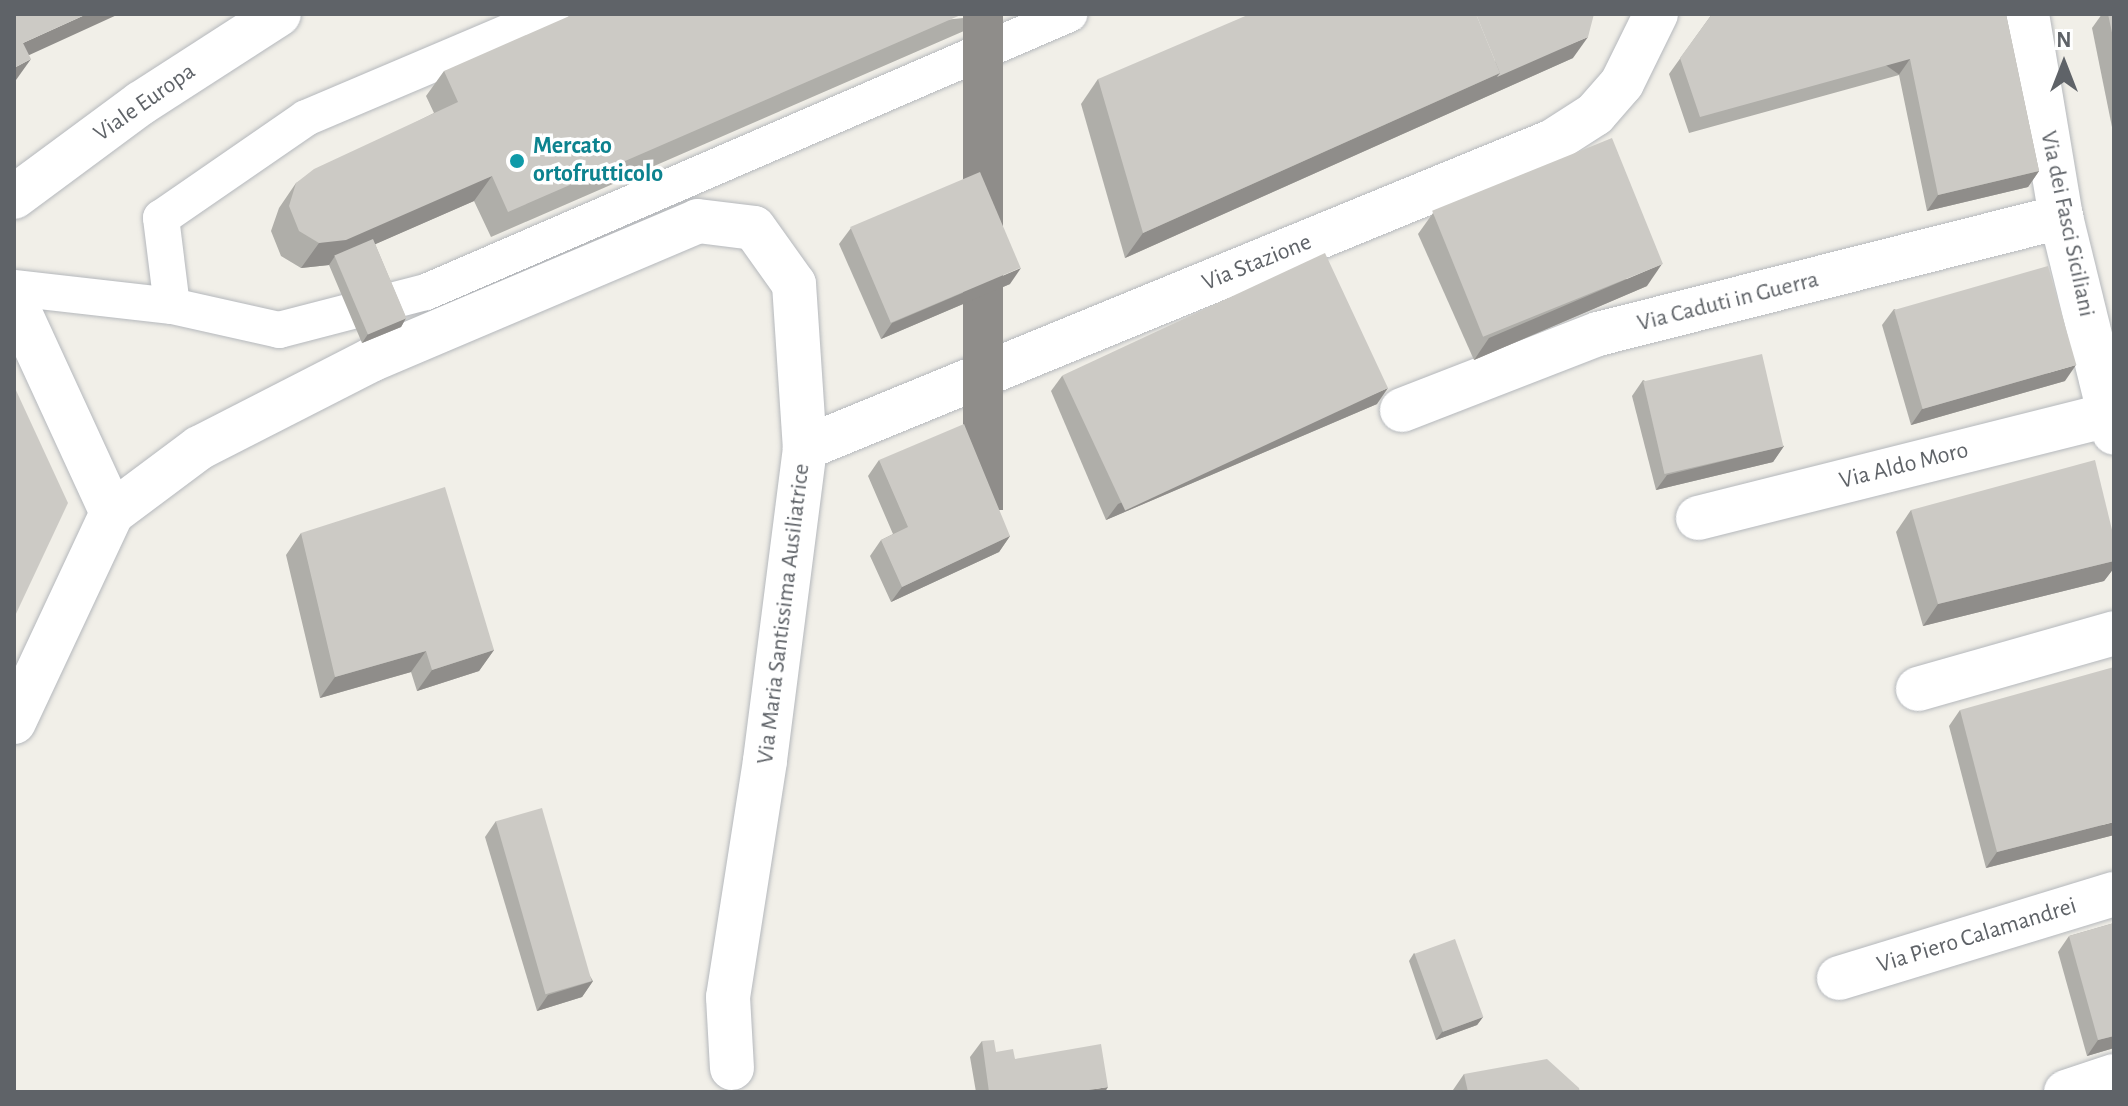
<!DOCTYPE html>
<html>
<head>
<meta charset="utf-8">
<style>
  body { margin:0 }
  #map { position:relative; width:2128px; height:1106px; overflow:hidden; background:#f1efe8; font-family:"Alegreya Sans",sans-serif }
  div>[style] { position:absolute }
  .roads { filter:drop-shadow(0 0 2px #b5b8bc) drop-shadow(0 0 2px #b5b8bc) }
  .service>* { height:36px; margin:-18px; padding:0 18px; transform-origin:18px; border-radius:18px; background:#fff }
  .minor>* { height:44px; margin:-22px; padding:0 22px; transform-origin:22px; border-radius:22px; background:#fff }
  .secondary>* { height:44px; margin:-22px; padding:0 22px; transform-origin:22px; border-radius:22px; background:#fff }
  .wall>* { inset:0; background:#afaea9 }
  .shaded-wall>* { inset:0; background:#8f8d8a; transform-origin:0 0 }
  .building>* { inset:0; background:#cccac5; transform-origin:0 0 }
  .dots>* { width:22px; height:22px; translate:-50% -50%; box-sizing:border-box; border:4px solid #fff; border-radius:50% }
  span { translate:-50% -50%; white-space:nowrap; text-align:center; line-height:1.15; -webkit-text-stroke:7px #fff; paint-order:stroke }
  .street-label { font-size:24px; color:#5f6368 }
  .culture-label { font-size:24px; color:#0d838f; font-weight:700 }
  .left { translate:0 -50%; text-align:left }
  .frame { position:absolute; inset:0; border:16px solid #5f6368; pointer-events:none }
  .north { position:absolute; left:2024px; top:24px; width:80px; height:80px; -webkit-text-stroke:6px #fff; paint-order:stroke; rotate:0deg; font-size:22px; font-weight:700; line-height:32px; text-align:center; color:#5f6368 }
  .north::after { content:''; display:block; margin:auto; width:28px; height:36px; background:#5f6368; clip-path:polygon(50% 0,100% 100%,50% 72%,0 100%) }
</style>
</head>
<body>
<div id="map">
  <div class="roads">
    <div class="service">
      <div style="left:14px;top:288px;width:159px;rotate:6.5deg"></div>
      <div style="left:172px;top:306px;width:110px;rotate:12.6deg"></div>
      <div style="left:279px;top:330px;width:152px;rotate:-14.5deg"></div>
      <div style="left:426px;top:292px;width:701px;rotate:-23.38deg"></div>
      <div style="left:172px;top:306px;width:89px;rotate:-97.1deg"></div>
      <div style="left:161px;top:218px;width:176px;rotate:-34.6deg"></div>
      <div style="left:306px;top:118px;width:266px;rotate:-23deg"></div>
    </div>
    <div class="minor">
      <div style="left:2027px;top:14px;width:206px;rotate:80.5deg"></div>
      <div style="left:2061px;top:217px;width:222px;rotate:76.2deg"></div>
      <div style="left:14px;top:300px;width:234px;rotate:65.3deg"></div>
      <div style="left:1402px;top:410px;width:210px;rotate:-21.2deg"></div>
      <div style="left:1598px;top:334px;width:478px;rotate:-14.2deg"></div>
      <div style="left:805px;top:448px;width:809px;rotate:-22.31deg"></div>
      <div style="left:1553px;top:141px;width:50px;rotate:-32.7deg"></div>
      <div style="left:1595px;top:114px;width:41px;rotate:-48.9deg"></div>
      <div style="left:1622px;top:83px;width:77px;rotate:-63.8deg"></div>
      <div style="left:1698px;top:518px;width:424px;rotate:-14.1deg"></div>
      <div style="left:1918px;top:689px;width:204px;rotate:-15.9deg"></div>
      <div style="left:14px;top:722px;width:231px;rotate:-64.9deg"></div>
      <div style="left:112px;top:513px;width:109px;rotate:-36.8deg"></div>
      <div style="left:199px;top:448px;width:193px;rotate:-27.1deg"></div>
      <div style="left:371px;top:360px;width:355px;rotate:-23deg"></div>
      <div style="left:698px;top:221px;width:56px;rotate:7.1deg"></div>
      <div style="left:754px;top:228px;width:69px;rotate:54.5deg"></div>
      <div style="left:794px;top:284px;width:164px;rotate:86.2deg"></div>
      <div style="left:805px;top:448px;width:316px;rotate:97.3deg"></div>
      <div style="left:765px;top:761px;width:239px;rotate:98.9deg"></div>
      <div style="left:728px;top:997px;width:71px;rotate:86.8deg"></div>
      <div style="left:1839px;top:978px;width:288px;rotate:-17deg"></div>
      <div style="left:2066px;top:1092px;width:51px;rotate:-18.4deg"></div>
    </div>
    <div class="secondary">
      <div style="left:14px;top:197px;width:158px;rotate:-36.5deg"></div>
      <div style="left:141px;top:103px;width:164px;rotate:-32.8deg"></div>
    </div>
  </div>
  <div class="wall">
    <div style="clip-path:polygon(1003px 14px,491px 237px,474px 201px,375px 244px,406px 318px,401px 327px,362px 343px,329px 265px,301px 268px,281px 256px,271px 231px,279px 208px,296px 183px,434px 113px,426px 96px,444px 71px)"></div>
    <div style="clip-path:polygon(1712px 14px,2006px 14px,2039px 171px,2028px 187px,1927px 211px,1899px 75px,1689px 133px,1669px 74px)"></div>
    <div style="clip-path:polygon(2102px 14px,2114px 14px,2114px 137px,2092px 28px)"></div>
    <div style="clip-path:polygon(1573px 58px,1125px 258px,1081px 104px,1098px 79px)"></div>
    <div style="clip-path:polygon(1433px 213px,1647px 286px,1474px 360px,1418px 234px)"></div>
    <div style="clip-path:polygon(851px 228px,1010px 284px,881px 339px,839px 244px)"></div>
    <div style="clip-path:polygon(1894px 309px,2065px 381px,1911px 425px,1882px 325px)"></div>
    <div style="clip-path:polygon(1062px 376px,1377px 404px,1106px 520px,1051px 391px)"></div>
    <div style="clip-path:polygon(1643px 380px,1784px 446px,1773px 462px,1656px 490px,1632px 396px)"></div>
    <div style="clip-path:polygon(879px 460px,1010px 536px,999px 552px,891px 602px,870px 556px,881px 540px,893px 534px,868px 476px)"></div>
    <div style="clip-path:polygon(1911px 510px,2114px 538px,2114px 568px,2104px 581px,1923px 626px,1896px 532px)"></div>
    <div style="clip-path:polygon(301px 533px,494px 650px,479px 671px,417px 691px,411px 672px,320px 698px,286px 555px)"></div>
    <div style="clip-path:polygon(1960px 710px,2114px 835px,1986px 868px,1949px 726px)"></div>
    <div style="clip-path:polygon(496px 821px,593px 981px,582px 997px,537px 1011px,485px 837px)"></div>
    <div style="clip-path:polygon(2114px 923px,2114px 1048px,2087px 1056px,2058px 952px,2069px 936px)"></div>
    <div style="clip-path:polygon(1414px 953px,1483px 1017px,1477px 1025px,1436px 1040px,1409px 961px)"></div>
    <div style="clip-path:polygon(982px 1041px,996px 1052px,1105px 1092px,976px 1092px,970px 1057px)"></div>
    <div style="clip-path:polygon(1464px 1074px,1580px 1092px,1453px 1092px,1453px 1090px)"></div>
  </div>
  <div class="shaded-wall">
    <div style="clip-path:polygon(87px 14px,119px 14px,14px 62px,23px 43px)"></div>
    <div style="left:963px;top:14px;width:40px;height:496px"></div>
    <div style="clip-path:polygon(1588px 37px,1573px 58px,1125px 258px,1143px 233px,1500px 73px)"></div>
    <div style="clip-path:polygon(31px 59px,16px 80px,14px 81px,14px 68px)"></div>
    <div style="left:1910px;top:59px;width:19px;height:218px;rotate:125deg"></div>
    <div style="clip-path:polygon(2039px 171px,2028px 187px,1927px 211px,1938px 195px)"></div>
    <div style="clip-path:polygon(492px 176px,474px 201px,337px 261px,335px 256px,329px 265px,301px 268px,319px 243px)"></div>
    <div style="clip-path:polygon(1662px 264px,1647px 286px,1474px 360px,1489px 338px)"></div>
    <div style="clip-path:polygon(1021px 268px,1010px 284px,881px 339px,892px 323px)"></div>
    <div style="clip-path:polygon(406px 318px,401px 327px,362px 343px,368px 334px)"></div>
    <div style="clip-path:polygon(2076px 365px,2065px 381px,1911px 425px,1922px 409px)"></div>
    <div style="clip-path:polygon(1388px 388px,1377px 404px,1106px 520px,1118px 504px)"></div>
    <div style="clip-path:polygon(1784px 446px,1773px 462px,1656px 490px,1667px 475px)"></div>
    <div style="clip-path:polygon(1010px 536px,999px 552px,891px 602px,902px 587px)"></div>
    <div style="clip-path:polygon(2114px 561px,2114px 568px,2104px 581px,1923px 626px,1938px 604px)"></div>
    <div style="clip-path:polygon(494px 650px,479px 671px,417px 691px,432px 670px)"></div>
    <div style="clip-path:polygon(426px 651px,411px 672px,320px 698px,335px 677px)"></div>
    <div style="clip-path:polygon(2114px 822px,2114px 835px,1986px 868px,1997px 852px)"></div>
    <div style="clip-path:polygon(593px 981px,582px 997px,537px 1011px,548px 995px)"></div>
    <div style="clip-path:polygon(1483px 1017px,1477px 1025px,1436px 1040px,1442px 1032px)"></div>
    <div style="clip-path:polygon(2114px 1036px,2114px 1048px,2087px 1056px,2098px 1040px)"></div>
    <div style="clip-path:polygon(1108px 1087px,1105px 1092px,1076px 1092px)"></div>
  </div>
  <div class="building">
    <div style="clip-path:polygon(14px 14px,87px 14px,23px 43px,31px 59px,14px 68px)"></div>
    <div style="clip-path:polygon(574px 14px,963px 14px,508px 212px,492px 176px,346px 240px,319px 243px,299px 231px,289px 206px,296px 183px,314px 169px,458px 102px,444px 71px)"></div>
    <div style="clip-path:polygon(1250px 14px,1476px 14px,1500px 73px,1143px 233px,1098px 79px)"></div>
    <div style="clip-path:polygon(1476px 14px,1594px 14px,1588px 37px,1497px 77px,1500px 73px)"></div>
    <div style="clip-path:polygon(1712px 14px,2006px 14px,2039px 171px,1938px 195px,1910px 59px,1700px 117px,1680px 58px)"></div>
    <div style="clip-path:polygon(2108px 14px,2114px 14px,2114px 42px)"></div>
    <div style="left:1612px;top:138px;width:136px;height:194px;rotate:68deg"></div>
    <div style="left:980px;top:172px;width:104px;height:141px;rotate:67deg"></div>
    <div style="left:373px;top:239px;width:86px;height:42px;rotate:67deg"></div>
    <div style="left:1325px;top:253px;width:149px;height:290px;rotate:65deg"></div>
    <div style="left:2048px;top:266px;width:103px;height:160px;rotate:74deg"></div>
    <div style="left:1762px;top:354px;width:95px;height:122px;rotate:77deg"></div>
    <div style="clip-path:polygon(14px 386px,68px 503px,14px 618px)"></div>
    <div style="clip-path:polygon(964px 424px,1010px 536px,902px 587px,881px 540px,908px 527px,879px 460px)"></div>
    <div style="clip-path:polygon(2095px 460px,2114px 538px,2114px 561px,1938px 604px,1911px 510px)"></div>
    <div style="clip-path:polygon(445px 487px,494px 650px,432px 670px,426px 651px,335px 677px,301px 533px)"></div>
    <div style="clip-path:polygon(2114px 667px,2114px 822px,1997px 852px,1960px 710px)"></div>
    <div style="left:542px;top:808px;width:180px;height:48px;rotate:74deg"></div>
    <div style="clip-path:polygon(2114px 923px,2114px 1036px,2098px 1040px,2069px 936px)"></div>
    <div style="left:1455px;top:939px;width:83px;height:43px;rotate:70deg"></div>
    <div style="clip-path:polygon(994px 1040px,996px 1052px,1013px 1049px,1015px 1059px,1101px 1044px,1108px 1087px,1076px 1092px,989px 1092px,982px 1041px)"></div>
    <div style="clip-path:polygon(1547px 1059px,1579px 1088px,1580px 1092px,1468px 1092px,1464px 1074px)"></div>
  </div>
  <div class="dots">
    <div style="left:517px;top:161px;background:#0f9aa8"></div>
  </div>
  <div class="street-label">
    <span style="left:145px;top:103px;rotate:-35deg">Viale Europa</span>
    <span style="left:2067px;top:224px;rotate:78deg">Via dei Fasci Siciliani</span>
    <span style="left:1257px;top:263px;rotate:-22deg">Via Stazione</span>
    <span style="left:1728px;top:302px;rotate:-14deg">Via Caduti in Guerra</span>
    <span style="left:1904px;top:466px;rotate:-14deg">Via Aldo Moro</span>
    <span style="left:784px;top:614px;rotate:-83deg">Via Maria Santissima Ausiliatrice</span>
    <span style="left:1977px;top:936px;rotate:-17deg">Via Piero Calamandrei</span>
  </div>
  <div class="culture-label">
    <span class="left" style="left:533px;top:161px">Mercato<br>ortofrutticolo</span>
  </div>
  <div class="frame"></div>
  <div class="north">N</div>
</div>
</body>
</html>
